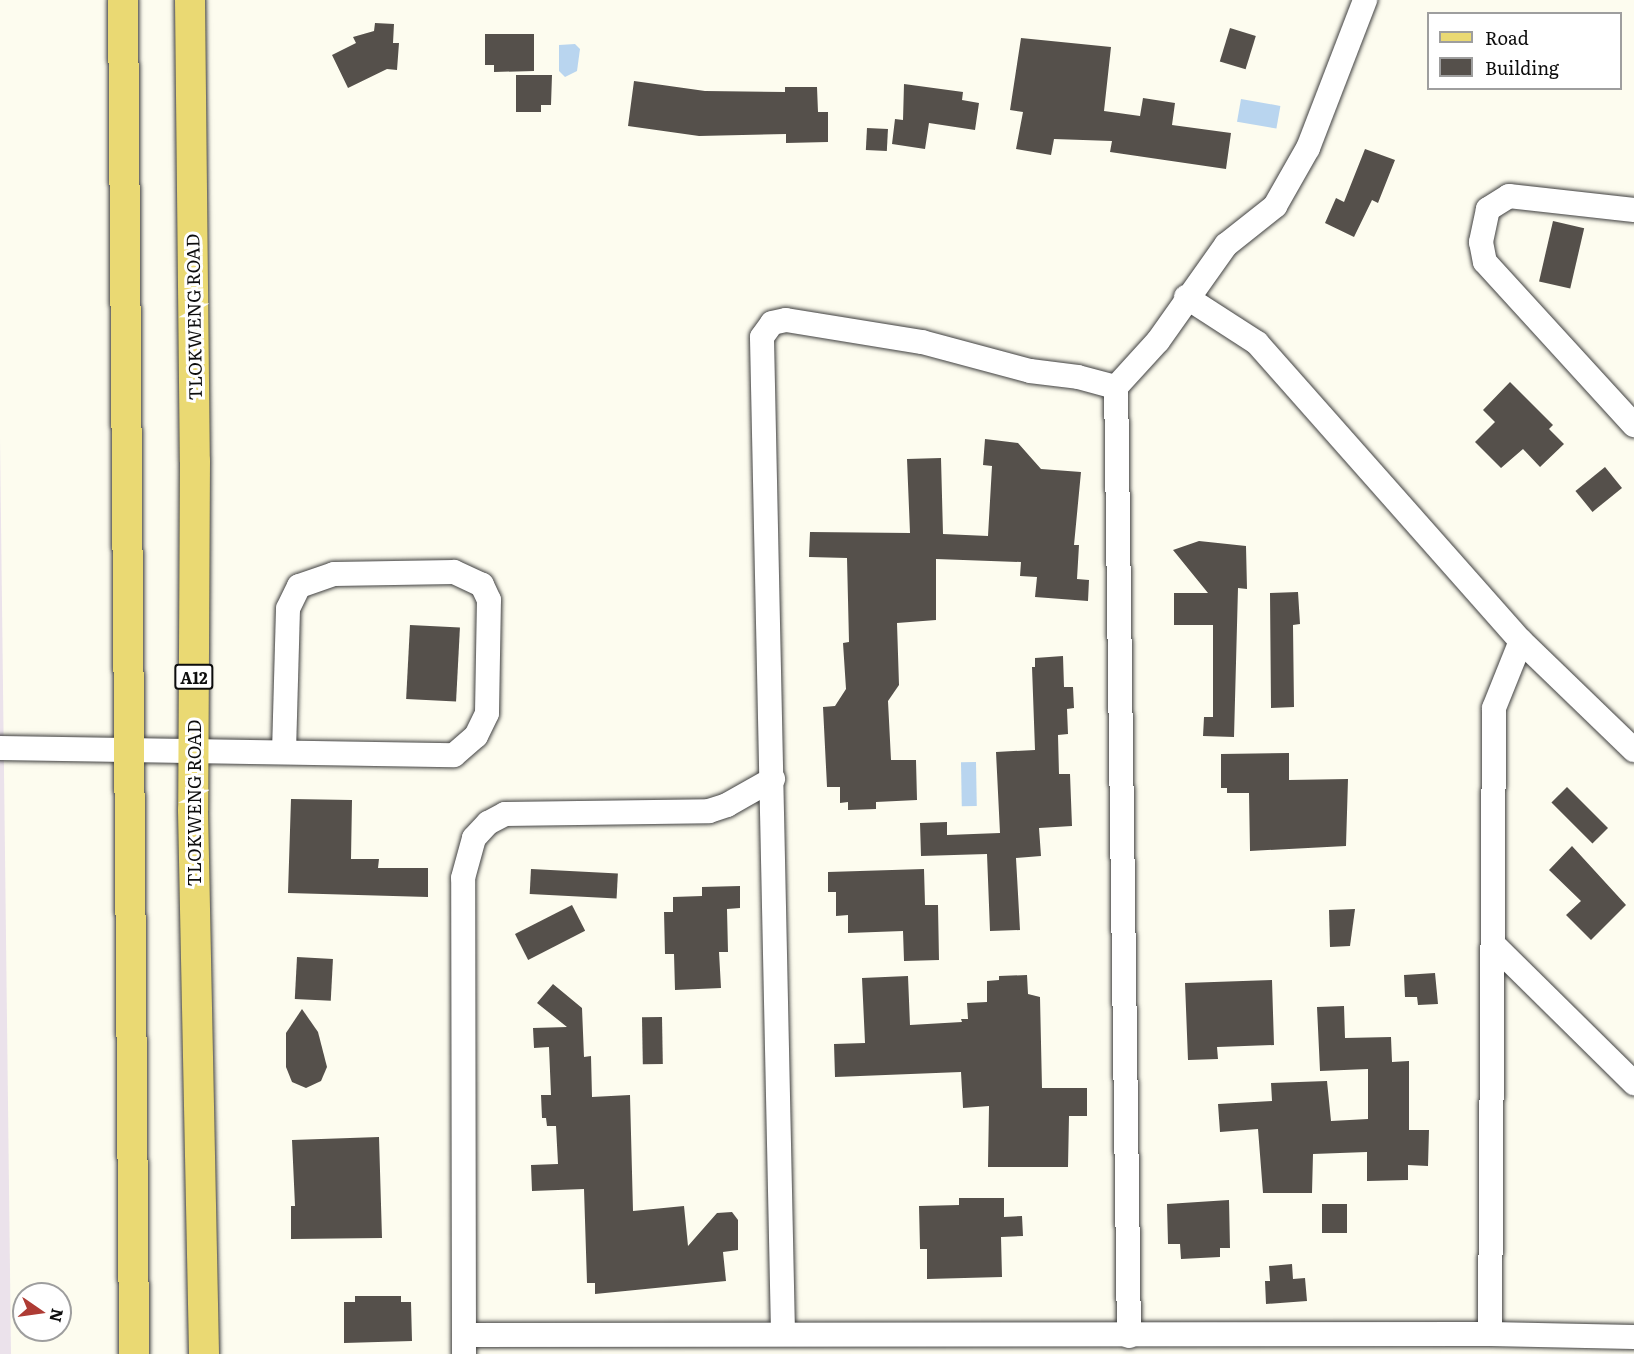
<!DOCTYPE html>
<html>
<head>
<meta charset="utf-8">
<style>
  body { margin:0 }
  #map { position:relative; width:1634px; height:1354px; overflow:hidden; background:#fdfcef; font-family:Literata,serif }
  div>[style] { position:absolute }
  .industrial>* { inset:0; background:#ebe2eb }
  .water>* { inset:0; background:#b9d5ef; transform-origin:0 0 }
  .building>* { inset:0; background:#55504b; transform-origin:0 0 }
  .roads { filter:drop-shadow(0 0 2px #404040) drop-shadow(0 0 2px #404040) }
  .minor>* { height:24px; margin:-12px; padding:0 12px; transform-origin:12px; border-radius:12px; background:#fff }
  .major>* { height:30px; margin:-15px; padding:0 15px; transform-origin:15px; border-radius:15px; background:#ead973 }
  span { translate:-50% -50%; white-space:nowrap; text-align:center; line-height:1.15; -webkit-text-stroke:6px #fff; paint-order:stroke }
  .shield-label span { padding:2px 4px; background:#fff; border:2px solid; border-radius:4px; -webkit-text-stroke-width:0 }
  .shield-label { font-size:16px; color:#0d0d0d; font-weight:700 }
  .street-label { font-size:18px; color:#0d0d0d }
  .legend { position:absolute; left:1427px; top:12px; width:195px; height:78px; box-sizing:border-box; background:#fff; border:2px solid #9e9e9e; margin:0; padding:8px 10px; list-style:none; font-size:18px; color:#0d0d0d }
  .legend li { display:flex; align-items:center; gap:12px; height:30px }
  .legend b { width:30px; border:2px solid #9e9e9e }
  .north { position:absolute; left:12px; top:1282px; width:60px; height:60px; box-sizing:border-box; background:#fff; border:2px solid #9e9e9e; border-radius:50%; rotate:103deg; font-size:16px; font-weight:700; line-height:24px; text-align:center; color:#0d0d0d }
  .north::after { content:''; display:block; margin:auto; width:21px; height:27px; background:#ae3b34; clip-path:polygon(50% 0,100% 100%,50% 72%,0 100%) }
</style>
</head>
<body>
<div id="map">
  <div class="industrial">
    <div style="clip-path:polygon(0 437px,11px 1354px,0 1354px)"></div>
  </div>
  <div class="water">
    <div style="clip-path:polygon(575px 44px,580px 49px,577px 71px,565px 77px,559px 71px,559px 45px)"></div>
    <div style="left:1241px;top:99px;width:40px;height:23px;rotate:10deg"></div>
    <div style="left:976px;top:762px;width:44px;height:15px;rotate:89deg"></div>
  </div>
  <div class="building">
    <div style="clip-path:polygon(375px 23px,394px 24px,393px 43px,399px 43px,397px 70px,387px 69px,348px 88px,332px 55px,356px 43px,353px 37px,374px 31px)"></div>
    <div style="left:1230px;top:28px;width:27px;height:35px;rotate:17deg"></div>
    <div style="clip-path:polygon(485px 34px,534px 34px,534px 71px,494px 72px,494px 65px,485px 65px)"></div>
    <div style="clip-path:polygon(1021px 38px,1111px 47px,1104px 111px,1140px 116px,1143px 98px,1175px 103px,1172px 125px,1231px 133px,1226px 169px,1110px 152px,1112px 141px,1054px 139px,1051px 155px,1016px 149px,1023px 112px,1010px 110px)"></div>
    <div style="clip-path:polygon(516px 75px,552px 75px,551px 105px,541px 105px,541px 112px,516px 112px)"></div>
    <div style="clip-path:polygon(634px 81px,705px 91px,785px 92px,785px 87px,817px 87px,818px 112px,828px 112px,828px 142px,786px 143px,786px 134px,699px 136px,628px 126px)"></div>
    <div style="clip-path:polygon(904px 84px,963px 92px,962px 100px,979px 103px,975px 130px,929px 123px,925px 149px,892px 144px,895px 119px,903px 120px)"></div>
    <div style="left:867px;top:128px;width:21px;height:22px;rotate:3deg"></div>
    <div style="clip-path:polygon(1365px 149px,1395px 160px,1378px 203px,1372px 200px,1354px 237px,1325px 223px,1336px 198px,1344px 202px)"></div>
    <div style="left:1553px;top:221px;width:32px;height:62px;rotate:13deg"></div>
    <div style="clip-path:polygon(1510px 382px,1553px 425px,1549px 429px,1564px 444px,1540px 467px,1523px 449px,1501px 468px,1475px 442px,1495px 422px,1483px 410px)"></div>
    <div style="clip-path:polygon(985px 439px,1018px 443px,1041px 469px,1081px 472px,1074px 545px,1079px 545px,1077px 579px,1089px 580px,1088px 601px,1035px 597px,1037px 577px,1020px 576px,1021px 562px,936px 559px,936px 620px,897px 623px,899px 685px,888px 701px,891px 760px,916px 760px,917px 800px,876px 802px,876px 809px,848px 810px,848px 802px,840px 803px,840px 787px,827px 787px,823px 707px,835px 706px,846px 689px,843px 643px,849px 642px,847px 558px,809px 557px,810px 532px,910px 533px,907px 459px,941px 458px,943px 534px,988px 536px,992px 466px,983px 465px)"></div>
    <div style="left:1605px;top:467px;width:27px;height:38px;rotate:51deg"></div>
    <div style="clip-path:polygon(1199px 541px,1246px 546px,1247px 589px,1238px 588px,1234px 737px,1203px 736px,1204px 717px,1213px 717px,1213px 625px,1174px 625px,1174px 593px,1208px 593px,1173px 550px)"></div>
    <div style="clip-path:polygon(1298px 592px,1300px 624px,1293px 625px,1294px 707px,1271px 708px,1270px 593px)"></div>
    <div style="left:410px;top:625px;width:50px;height:74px;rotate:3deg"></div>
    <div style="clip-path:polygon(1063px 656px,1064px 687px,1073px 687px,1074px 708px,1067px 709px,1068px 734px,1058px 735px,1059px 774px,1070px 774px,1072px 826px,1039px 828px,1041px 856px,1016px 858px,1020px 930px,990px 931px,987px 854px,921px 856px,920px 823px,947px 822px,947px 835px,1000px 833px,996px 752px,1035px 750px,1032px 667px,1035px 667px,1035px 658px)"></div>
    <div style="clip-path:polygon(1289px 753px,1289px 780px,1348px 779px,1346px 846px,1250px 851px,1249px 793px,1227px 793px,1227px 788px,1221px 788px,1221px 754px)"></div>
    <div style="left:1567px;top:787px;width:58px;height:22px;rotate:45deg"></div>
    <div style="clip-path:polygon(291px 799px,352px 800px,351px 859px,379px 859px,378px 868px,428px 868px,428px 897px,288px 893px)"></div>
    <div style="clip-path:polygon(1572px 846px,1626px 905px,1591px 940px,1566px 915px,1581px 901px,1549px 870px)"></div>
    <div style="left:531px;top:869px;width:87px;height:25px;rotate:3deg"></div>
    <div style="clip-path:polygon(924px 869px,925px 905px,938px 905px,939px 960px,904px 961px,903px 931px,848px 933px,848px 915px,836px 916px,836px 892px,828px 892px,828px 872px)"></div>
    <div style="clip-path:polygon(740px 886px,740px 908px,727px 909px,728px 952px,719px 952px,721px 988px,675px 990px,674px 954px,665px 954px,664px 912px,673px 912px,673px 897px,702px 896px,702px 887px)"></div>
    <div style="left:572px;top:905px;width:29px;height:64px;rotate:63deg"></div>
    <div style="clip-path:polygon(1355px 909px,1350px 946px,1330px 947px,1329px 910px)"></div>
    <div style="left:297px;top:957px;width:36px;height:42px;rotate:3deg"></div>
    <div style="clip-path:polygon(1435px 973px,1438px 1004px,1418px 1005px,1417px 997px,1405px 997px,1404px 975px)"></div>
    <div style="clip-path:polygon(1027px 975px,1028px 994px,1040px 997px,1042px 1088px,1087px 1088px,1087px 1116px,1069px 1116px,1068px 1167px,988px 1167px,989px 1106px,963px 1108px,961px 1072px,835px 1077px,834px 1044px,865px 1043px,862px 978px,908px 976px,910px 1025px,962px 1022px,961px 1019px,968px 1019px,967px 1003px,987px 1002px,987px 981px,999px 980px,999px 976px)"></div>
    <div style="clip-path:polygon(1272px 980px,1274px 1045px,1217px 1047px,1218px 1059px,1188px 1060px,1185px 983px)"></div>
    <div style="clip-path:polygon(553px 984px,582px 1008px,584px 1057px,591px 1056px,592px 1097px,630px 1095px,633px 1211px,684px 1206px,688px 1246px,717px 1213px,732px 1212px,738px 1220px,738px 1250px,723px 1252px,726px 1281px,595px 1294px,595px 1283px,587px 1283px,584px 1189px,532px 1191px,531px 1165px,558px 1164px,556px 1126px,547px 1126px,546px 1118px,542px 1118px,541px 1095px,551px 1095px,549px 1047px,534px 1048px,533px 1028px,567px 1027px,537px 1003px)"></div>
    <div style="clip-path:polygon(1344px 1006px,1345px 1038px,1391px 1037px,1392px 1062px,1409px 1061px,1409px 1130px,1429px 1130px,1428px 1166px,1408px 1165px,1408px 1180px,1367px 1181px,1367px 1152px,1313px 1154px,1312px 1193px,1263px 1193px,1258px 1129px,1220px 1132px,1218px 1104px,1272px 1101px,1271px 1083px,1327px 1081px,1331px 1121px,1368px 1119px,1368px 1069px,1320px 1071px,1317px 1007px)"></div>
    <div style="clip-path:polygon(302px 1009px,318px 1032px,327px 1067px,321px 1081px,306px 1088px,292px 1082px,286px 1067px,286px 1033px)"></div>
    <div style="left:662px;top:1017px;width:47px;height:20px;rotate:89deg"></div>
    <div style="clip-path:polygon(379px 1137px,382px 1238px,291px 1239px,291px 1206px,295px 1206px,292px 1140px)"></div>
    <div style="clip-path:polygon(959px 1198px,1004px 1198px,1004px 1217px,1022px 1216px,1023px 1236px,1001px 1237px,1002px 1277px,927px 1279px,927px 1249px,920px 1249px,919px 1206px,959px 1205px)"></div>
    <div style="clip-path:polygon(1229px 1200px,1230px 1248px,1220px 1248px,1220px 1257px,1181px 1259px,1180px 1244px,1168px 1244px,1167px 1204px)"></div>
    <div style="left:1347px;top:1204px;width:29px;height:25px;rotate:90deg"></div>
    <div style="clip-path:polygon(1292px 1264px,1293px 1279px,1305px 1278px,1307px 1301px,1266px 1304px,1265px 1281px,1270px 1281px,1269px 1266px)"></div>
    <div style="clip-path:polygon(355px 1296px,401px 1296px,401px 1302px,411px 1302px,412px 1341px,344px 1343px,344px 1302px,355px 1302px)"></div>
  </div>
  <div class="roads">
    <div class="minor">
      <div style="left:1634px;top:210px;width:126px;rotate:-173.6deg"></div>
      <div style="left:1509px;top:196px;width:25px;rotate:148deg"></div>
      <div style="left:1488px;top:209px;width:34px;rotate:102deg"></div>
      <div style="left:1481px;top:242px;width:20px;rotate:79deg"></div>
      <div style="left:1485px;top:262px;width:221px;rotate:47.6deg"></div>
      <div style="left:1186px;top:297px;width:85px;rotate:32.9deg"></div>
      <div style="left:1257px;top:343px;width:398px;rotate:48.5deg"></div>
      <div style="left:1521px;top:641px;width:157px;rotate:44deg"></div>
      <div style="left:0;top:748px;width:454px;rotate:0.9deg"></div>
      <div style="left:454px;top:755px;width:29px;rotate:-41deg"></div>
      <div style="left:476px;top:736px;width:25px;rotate:-64deg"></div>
      <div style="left:487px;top:713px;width:113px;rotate:-89deg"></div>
      <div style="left:489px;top:600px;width:17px;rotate:-115deg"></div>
      <div style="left:482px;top:585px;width:31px;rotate:-155deg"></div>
      <div style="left:454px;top:572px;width:120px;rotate:179deg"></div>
      <div style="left:334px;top:574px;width:37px;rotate:161deg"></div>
      <div style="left:299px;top:586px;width:25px;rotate:116deg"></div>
      <div style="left:288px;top:609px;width:142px;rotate:91.6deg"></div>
      <div style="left:1494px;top:945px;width:197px;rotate:44.6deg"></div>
      <div style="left:783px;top:1333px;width:996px;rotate:-91.21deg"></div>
      <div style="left:762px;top:337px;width:17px;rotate:-54deg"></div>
      <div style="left:772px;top:323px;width:14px;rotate:-12deg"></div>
      <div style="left:786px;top:320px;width:138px;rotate:9.2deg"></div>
      <div style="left:922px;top:342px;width:112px;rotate:15deg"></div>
      <div style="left:1030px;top:371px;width:48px;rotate:7.1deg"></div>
      <div style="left:1078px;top:377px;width:39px;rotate:15deg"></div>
      <div style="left:1490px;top:1334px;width:626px;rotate:-89.63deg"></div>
      <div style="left:1494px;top:708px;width:72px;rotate:-68.1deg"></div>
      <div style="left:464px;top:1335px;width:1026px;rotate:-0.06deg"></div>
      <div style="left:1490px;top:1334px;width:144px;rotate:1.2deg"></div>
      <div style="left:1129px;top:1336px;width:949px;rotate:-90.78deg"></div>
      <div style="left:1116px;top:387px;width:62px;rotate:-47.6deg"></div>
      <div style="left:1158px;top:341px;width:118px;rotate:-54.7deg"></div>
      <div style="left:1226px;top:245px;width:63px;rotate:-38.5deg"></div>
      <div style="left:1275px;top:206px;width:67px;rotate:-60.4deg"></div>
      <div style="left:1308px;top:148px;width:159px;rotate:-68.9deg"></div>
      <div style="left:464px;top:1354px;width:476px;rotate:-90.1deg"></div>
      <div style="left:463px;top:878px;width:41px;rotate:-74.6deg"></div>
      <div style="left:474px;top:838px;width:21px;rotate:-47deg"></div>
      <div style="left:488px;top:823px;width:19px;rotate:-28deg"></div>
      <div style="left:505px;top:814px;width:204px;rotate:-0.8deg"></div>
      <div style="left:709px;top:811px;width:19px;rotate:-18deg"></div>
      <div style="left:727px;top:805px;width:53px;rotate:-29.5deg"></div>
    </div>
    <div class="major">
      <div style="left:123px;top:0;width:1354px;rotate:89.53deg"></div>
      <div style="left:190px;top:0;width:461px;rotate:89.4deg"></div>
      <div style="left:195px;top:461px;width:349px;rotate:90.3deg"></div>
      <div style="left:193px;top:810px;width:544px;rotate:88.84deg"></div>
    </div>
  </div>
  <div class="shield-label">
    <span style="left:194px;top:677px">A12</span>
  </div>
  <div class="street-label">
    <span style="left:194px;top:317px;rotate:-91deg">TLOKWENG ROAD</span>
    <span style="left:194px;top:803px;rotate:-90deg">TLOKWENG ROAD</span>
  </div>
  <ul class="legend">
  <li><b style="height:8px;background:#ead973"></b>Road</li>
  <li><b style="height:16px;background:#55504b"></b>Building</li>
  </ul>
  <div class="north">N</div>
</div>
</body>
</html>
